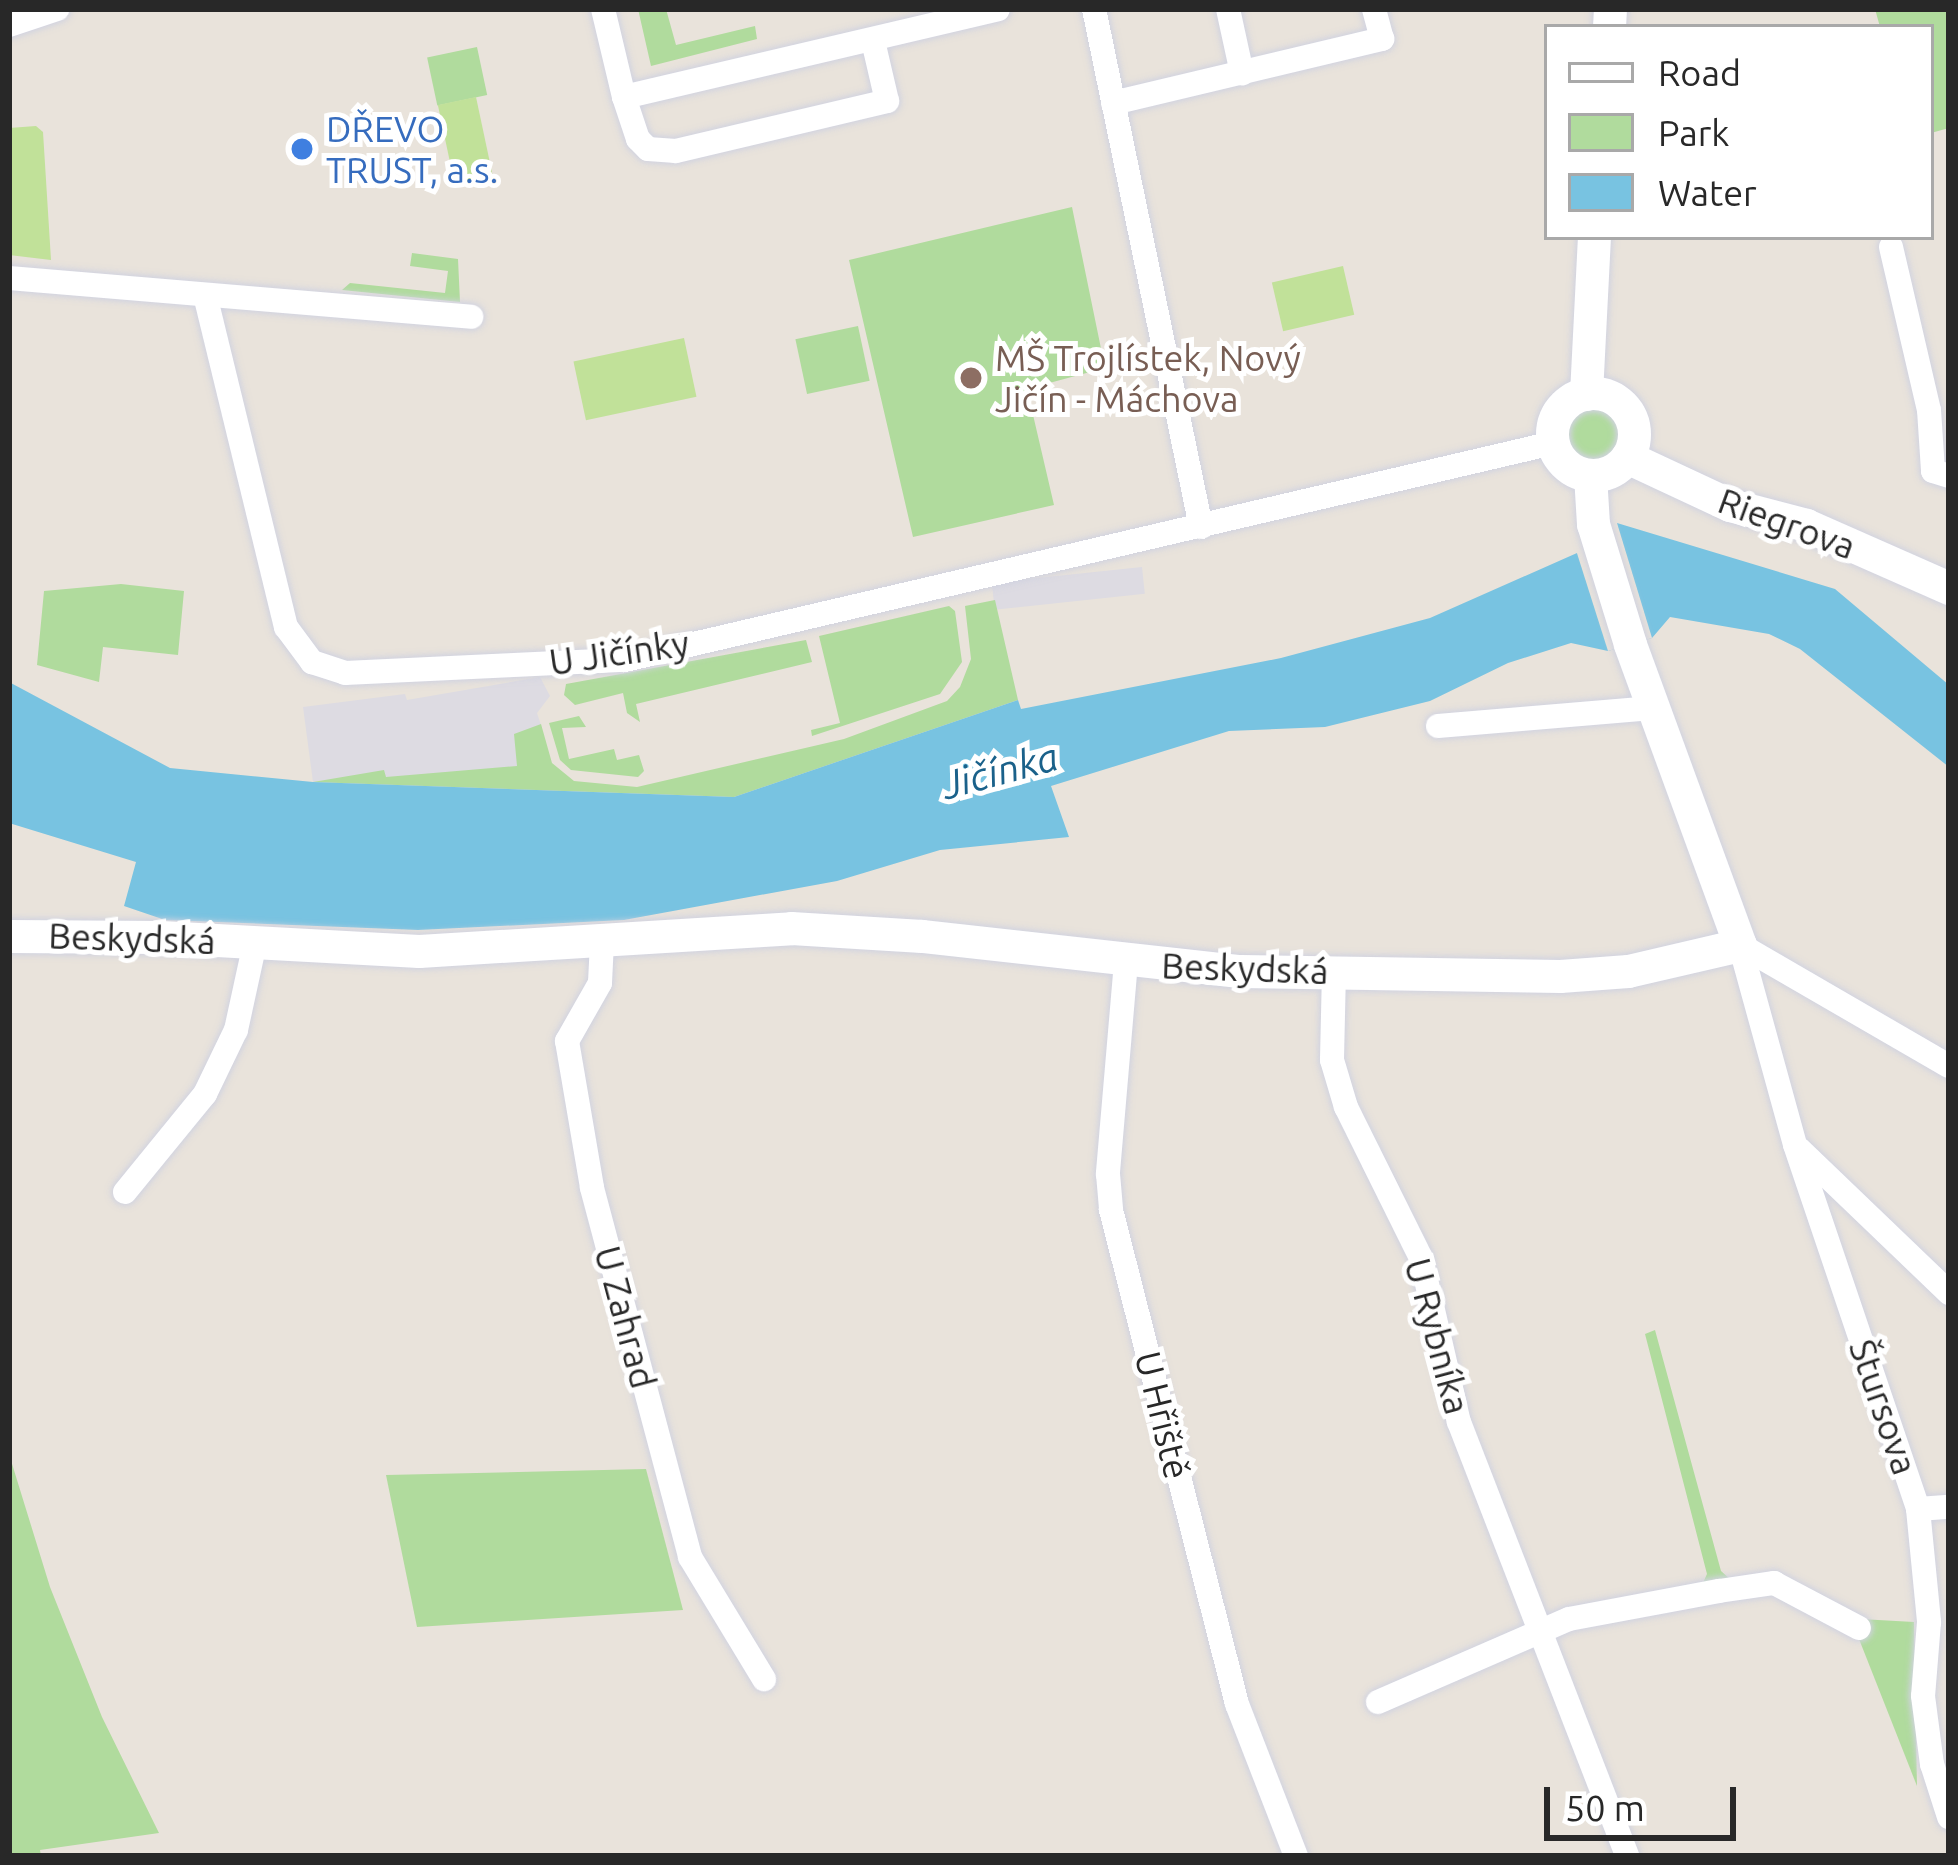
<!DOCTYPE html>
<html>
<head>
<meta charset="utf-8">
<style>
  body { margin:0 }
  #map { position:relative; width:1958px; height:1865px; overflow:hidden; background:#e9e3db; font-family:Ubuntu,sans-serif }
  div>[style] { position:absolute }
  .industrial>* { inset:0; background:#dddbe2; transform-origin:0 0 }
  .green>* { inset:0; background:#b0db9d; transform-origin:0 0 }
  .round { border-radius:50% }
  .pitch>* { inset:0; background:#c1e199; transform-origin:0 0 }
  .water>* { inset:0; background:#78c3e1 }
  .pier>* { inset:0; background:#e9e3db }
  .roads { filter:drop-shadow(0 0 3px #d1d3e0) drop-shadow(0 0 3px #d1d3e0) }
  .street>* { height:24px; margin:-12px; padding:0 12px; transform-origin:12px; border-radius:12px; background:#fff }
  .secondary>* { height:33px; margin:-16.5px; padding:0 16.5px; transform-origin:16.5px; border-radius:16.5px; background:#fff }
  .secondary>.ring { margin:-16.5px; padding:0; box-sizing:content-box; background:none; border:33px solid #fff; border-radius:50% }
  .dots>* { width:33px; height:33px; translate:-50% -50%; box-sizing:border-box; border:6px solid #fff; border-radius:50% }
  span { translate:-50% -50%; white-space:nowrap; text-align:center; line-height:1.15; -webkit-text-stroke:10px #fff; paint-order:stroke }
  .shop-label { font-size:36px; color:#366cbe }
  .left { translate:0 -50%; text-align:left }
  .education-label { font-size:36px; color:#785e54 }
  .street-label { font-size:36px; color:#282828 }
  .water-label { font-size:39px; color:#1a618a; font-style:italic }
  .frame { position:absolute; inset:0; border:12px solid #282828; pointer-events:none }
  .legend { position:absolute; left:1544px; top:24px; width:390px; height:216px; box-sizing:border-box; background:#fff; border:3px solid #a9a9a9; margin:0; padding:15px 21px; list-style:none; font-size:36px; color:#282828 }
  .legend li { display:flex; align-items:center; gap:24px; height:60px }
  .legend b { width:60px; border:3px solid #a9a9a9 }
  .scale { position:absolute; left:1544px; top:1787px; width:192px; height:54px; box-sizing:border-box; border:6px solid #282828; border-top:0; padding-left:15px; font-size:36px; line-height:42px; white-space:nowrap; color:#282828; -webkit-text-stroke:9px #fff; paint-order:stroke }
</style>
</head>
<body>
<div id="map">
  <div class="industrial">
    <div style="left:1142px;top:567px;width:27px;height:151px;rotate:84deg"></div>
    <div style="clip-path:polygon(540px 677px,550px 696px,537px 713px,542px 728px,538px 789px,313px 782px,303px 707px,405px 694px,407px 700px)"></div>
  </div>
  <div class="green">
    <div style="clip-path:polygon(638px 9px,666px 9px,676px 45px,755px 26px,757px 39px,651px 66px)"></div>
    <div style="clip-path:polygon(1875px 9px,1947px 9px,1949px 128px,1931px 133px,1931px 27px,1880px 27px)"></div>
    <div style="left:477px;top:47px;width:49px;height:51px;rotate:78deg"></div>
    <div style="clip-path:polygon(1072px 207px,1105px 368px,1027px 389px,1054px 505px,913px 537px,849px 260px)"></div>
    <div style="clip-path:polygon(412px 253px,458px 259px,460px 302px,342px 290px,350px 283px,445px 293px,448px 271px,410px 266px)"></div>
    <div style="left:858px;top:326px;width:56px;height:64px;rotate:78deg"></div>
    <div class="round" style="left:1564px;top:405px;width:58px;height:58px"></div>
    <div style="clip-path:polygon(121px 584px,184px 591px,178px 655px,103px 647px,99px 682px,37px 665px,44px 591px)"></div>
    <div style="clip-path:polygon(995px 600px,1018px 700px,734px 797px,313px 782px,384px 770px,386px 777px,517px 766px,514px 734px,541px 724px,552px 763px,574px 781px,637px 787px,844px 739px,947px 701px,960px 687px,971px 659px,965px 606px)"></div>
    <div style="clip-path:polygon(949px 606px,955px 611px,962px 662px,940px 694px,812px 736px,811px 730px,840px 723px,819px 636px)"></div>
    <div style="clip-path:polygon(806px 640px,812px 662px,636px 704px,640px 722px,627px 713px,623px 693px,575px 705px,564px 695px,566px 684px)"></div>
    <div style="clip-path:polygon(579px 716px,586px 727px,562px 728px,569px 759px,614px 749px,617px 760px,639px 755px,644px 771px,638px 777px,571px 770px,560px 760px,549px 723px)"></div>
    <div style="clip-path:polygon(1655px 1330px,1721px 1571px,1730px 1579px,1702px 1585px,1707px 1574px,1645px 1334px)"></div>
    <div style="clip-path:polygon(9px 1454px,50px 1587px,102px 1717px,159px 1833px,40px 1850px,41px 1856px,9px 1856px)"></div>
    <div style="clip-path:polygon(646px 1469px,683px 1610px,417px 1627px,386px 1475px)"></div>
    <div style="clip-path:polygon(1860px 1619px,1914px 1622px,1917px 1786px,1859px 1639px)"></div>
  </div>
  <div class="pitch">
    <div style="left:476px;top:97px;width:81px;height:39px;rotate:78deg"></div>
    <div style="clip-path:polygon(36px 126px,43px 132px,51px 260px,9px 255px,9px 128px)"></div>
    <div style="left:1343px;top:266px;width:50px;height:73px;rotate:77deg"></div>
    <div style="left:684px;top:338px;width:60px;height:113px;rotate:78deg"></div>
  </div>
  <div class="water">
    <div style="clip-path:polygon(1617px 523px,1835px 589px,1949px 685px,1949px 767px,1800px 649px,1769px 634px,1670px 617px,1652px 638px,1608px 651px,1571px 643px,1508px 663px,1430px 701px,1325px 727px,1229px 731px,1051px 786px,1069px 837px,940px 850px,837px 881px,624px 920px,418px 930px,165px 920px,124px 906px,136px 862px,9px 823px,9px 682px,170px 768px,313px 782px,734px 797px,1018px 700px,1021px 709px,1281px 658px,1430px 618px,1577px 553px)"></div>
  </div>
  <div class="pier">
    <div style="clip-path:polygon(1606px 523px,1617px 523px,1652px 638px,1608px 651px,1575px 547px)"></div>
  </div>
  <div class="roads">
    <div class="street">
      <div style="left:603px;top:9px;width:90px;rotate:76.6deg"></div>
      <div style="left:624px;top:97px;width:44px;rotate:71.6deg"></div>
      <div style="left:638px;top:139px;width:14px;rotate:45deg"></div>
      <div style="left:648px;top:149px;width:28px;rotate:4deg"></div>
      <div style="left:676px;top:151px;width:217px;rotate:-13.3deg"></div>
      <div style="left:887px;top:101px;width:62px;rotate:-103.1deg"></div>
      <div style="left:1094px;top:9px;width:529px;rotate:78.33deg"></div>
      <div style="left:1228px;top:9px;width:66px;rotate:77.7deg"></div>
      <div style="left:9px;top:25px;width:51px;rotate:-18.4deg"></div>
      <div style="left:624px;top:97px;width:384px;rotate:-13.2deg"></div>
      <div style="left:1113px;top:103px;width:277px;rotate:-13.4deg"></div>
      <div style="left:1382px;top:39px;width:31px;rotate:-105deg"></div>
      <div style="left:1891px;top:247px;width:167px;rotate:76.9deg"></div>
      <div style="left:1929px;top:410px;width:61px;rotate:86.2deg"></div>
      <div style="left:1933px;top:471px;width:17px;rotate:17deg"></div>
      <div style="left:9px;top:278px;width:464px;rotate:4.8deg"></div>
      <div style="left:206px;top:299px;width:338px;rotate:76.3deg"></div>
      <div style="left:286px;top:627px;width:44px;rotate:53.4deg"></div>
      <div style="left:312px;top:662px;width:35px;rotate:18deg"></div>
      <div style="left:345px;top:673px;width:280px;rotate:-2.7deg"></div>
      <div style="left:625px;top:660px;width:953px;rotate:-13.16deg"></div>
      <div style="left:1438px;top:726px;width:215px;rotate:-4.8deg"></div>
      <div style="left:602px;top:942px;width:41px;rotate:92.8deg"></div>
      <div style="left:600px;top:983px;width:67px;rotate:119.6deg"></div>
      <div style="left:567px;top:1041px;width:149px;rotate:80.3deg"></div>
      <div style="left:592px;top:1188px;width:382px;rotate:75.1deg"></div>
      <div style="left:690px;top:1557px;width:143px;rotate:58.8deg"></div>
      <div style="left:1740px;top:945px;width:207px;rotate:74.6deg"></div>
      <div style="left:1795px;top:1145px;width:384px;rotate:71.3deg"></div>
      <div style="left:1918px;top:1509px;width:114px;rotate:84.4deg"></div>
      <div style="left:1929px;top:1622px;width:74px;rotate:94.6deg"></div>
      <div style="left:1923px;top:1696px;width:69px;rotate:82.5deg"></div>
      <div style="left:1932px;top:1764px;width:56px;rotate:72.2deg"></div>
      <div style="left:1740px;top:945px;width:241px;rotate:30.1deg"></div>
      <div style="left:1126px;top:962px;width:213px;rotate:94.9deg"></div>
      <div style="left:1108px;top:1174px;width:36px;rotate:85deg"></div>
      <div style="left:1111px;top:1210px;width:510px;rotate:75.69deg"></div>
      <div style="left:1237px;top:1704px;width:163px;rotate:68.8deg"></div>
      <div style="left:1334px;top:971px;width:89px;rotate:91.3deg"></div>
      <div style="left:1332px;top:1060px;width:49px;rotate:73.4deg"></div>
      <div style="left:1346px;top:1107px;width:169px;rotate:63.6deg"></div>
      <div style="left:1421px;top:1258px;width:168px;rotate:77deg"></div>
      <div style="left:1459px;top:1422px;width:465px;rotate:68.8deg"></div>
      <div style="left:1799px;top:1149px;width:208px;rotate:43.8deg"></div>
      <div style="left:125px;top:1192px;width:127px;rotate:-50.8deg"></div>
      <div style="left:205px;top:1094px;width:71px;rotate:-64.2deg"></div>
      <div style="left:236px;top:1030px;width:89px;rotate:-77.7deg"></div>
      <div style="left:1918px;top:1509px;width:31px;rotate:-4deg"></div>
      <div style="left:1378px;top:1702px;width:208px;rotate:-23.5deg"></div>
      <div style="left:1569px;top:1619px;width:153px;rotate:-10.6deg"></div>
      <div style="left:1719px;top:1591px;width:56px;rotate:-8.3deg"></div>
      <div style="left:1774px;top:1583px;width:96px;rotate:27.9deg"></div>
    </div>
    <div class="secondary">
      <div style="left:1609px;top:27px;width:18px;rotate:-87deg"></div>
      <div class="ring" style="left:1552px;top:393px;width:49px;height:49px"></div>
      <div style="left:1586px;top:394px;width:157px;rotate:-87.1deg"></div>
      <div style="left:1627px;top:457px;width:114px;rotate:25deg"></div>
      <div style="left:1730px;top:505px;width:79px;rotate:14.7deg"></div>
      <div style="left:1806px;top:525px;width:156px;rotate:23.8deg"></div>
      <div style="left:9px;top:936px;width:152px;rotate:0.4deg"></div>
      <div style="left:161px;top:937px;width:258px;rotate:3.1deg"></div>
      <div style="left:419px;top:951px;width:373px;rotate:-3.5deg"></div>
      <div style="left:791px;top:928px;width:131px;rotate:3.5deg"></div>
      <div style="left:922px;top:936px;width:321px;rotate:6.3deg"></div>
      <div style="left:1241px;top:971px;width:319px;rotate:0.9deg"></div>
      <div style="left:1560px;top:976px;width:68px;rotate:-4.2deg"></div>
      <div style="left:1628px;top:971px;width:115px;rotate:-13.1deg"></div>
      <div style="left:1740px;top:945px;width:320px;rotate:-110.1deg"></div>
      <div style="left:1630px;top:644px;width:126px;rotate:-107.1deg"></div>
      <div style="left:1593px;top:524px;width:49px;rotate:-93.5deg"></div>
    </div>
  </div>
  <div class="dots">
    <div style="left:302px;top:149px;background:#3f7fe0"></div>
    <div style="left:971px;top:378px;background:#8d6e63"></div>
  </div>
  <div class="shop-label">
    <span class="left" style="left:326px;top:149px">DŘEVO<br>TRUST, a.s.</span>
  </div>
  <div class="education-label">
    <span class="left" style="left:995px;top:378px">MŠ Trojlístek, Nový<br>Jičín - Máchova</span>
  </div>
  <div class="street-label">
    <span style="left:1787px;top:523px;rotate:20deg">Riegrova</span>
    <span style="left:619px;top:652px;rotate:-8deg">U Jičínky</span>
    <span style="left:132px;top:938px;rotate:2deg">Beskydská</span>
    <span style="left:1245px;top:968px;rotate:2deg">Beskydská</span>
    <span style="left:626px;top:1317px;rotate:75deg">U Zahrad</span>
    <span style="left:1438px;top:1336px;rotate:75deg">U Rybníka</span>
    <span style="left:1884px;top:1407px;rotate:71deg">Štursova</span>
    <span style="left:1163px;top:1415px;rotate:76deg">U Hřiště</span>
  </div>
  <div class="water-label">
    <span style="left:1000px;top:771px;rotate:-15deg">Jičínka</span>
  </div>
  <div class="frame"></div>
  <ul class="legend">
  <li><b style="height:15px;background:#fff"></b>Road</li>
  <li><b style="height:33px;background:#b0db9d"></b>Park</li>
  <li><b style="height:33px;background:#78c3e1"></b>Water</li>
  </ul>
  <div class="scale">50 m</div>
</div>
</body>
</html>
